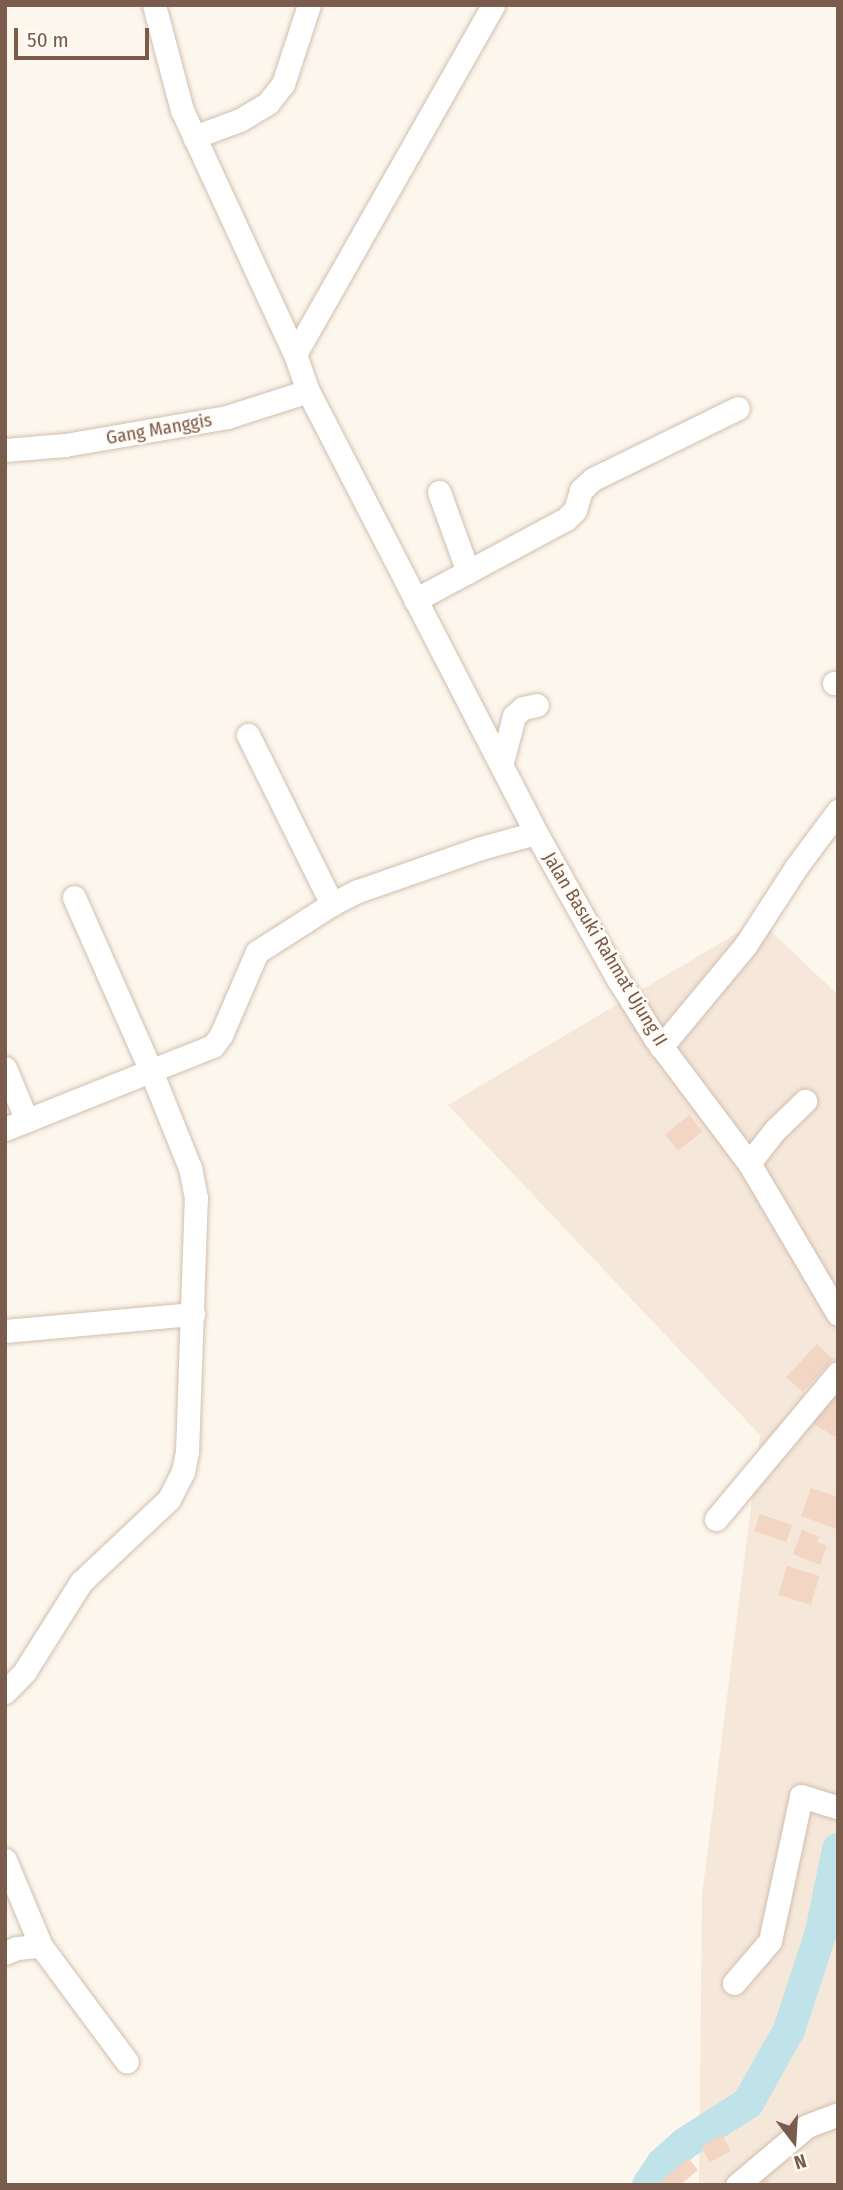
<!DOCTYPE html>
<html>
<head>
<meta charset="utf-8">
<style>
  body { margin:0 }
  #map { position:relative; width:843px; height:2190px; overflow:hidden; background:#fdf6ec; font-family:"Fira Sans Condensed",sans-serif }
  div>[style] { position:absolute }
  .residential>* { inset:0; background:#f5e8da }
  .river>* { height:32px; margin:-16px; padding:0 16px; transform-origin:16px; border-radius:16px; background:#bfe3e8 }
  .building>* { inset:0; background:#f3d5c3; transform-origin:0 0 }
  .roads { filter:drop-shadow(0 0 2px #d1beb0) drop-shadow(0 0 2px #d1beb0) }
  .minor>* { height:23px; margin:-11.5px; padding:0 11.5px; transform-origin:11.5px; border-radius:11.5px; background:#fff }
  span { translate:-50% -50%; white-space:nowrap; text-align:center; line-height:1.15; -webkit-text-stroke:5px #fffaf3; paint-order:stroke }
  .street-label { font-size:19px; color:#7a5c4d }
  .frame { position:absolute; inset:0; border:7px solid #7a5c4d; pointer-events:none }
  .north { position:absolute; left:759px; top:2106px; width:70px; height:70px; -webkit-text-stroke:5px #fffaf3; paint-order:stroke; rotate:163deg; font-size:19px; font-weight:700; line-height:28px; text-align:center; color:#7a5c4d }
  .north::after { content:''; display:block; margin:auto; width:24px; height:32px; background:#7a5c4d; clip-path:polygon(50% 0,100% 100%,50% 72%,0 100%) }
  .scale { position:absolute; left:14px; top:28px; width:135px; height:32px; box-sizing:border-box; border:4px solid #7a5c4d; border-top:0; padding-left:9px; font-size:21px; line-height:24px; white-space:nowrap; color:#7a5c4d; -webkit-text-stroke:5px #fffaf3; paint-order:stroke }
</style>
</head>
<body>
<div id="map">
  <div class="residential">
    <div style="clip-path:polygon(759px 920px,838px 995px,838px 2185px,699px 2185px,702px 1895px,760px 1435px,448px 1105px)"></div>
  </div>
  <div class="river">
    <div style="left:648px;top:2185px;width:25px;rotate:-56deg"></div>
    <div style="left:662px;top:2164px;width:30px;rotate:-42deg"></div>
    <div style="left:684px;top:2144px;width:76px;rotate:-32.6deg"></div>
    <div style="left:748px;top:2103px;width:84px;rotate:-60.7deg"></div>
    <div style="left:789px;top:2030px;width:103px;rotate:-71.9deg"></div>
    <div style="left:821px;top:1932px;width:85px;rotate:-78.4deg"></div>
  </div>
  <div class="building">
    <div style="left:689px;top:1115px;width:21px;height:31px;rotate:51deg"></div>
    <div style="left:817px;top:1344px;width:22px;height:45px;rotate:43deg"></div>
    <div style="clip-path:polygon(838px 1374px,838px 1434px,835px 1437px,808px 1420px)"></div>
    <div style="clip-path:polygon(811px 1488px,838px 1497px,836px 1529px,801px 1516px)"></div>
    <div style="left:760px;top:1514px;width:34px;height:18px;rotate:19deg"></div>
    <div style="clip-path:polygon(802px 1530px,819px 1537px,817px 1542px,827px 1546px,820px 1565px,793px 1554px)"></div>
    <div style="left:787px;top:1566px;width:34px;height:30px;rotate:17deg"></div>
    <div style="left:722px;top:2135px;width:18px;height:24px;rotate:61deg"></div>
    <div style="clip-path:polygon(688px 2158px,698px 2170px,680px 2185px,657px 2185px)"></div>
    <div style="clip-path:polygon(762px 2173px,772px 2185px,757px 2185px,753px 2181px)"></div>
  </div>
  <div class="roads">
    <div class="minor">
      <div style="left:154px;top:5px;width:109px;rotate:75.1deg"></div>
      <div style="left:182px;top:110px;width:269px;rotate:65.2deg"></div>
      <div style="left:295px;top:354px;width:39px;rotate:71deg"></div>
      <div style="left:308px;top:391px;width:497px;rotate:62.7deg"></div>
      <div style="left:194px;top:137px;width:49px;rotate:-20.3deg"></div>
      <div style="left:240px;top:120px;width:33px;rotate:-31deg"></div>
      <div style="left:268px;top:103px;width:24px;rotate:-52deg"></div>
      <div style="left:283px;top:84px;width:83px;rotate:-71.8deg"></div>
      <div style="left:295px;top:354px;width:401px;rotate:-60.4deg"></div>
      <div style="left:5px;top:450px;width:60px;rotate:-4.8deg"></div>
      <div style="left:65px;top:445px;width:164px;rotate:-9.8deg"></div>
      <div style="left:227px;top:417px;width:85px;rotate:-17.8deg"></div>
      <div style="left:439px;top:492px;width:85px;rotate:70.1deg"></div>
      <div style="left:415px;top:600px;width:171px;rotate:-28.2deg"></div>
      <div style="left:566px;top:519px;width:13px;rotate:-45deg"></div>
      <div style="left:575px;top:510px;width:21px;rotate:-73deg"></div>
      <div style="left:581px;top:490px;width:16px;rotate:-43deg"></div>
      <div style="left:593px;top:479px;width:161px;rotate:-26.1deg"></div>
      <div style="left:834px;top:683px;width:4px"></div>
      <div style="left:248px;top:735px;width:189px;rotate:63.6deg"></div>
      <div style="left:502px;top:762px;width:48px;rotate:-75.4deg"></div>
      <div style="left:514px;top:716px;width:12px;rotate:-42deg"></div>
      <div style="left:523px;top:708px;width:14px;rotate:-12deg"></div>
      <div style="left:661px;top:1047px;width:131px;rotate:-50.3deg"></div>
      <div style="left:745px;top:946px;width:95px;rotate:-57deg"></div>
      <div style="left:797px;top:866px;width:69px;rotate:-53.3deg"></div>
      <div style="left:5px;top:1068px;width:57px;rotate:67.5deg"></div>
      <div style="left:5px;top:1129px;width:224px;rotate:-21.8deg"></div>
      <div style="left:213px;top:1046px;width:14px;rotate:-54deg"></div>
      <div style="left:221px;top:1035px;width:90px;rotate:-66.6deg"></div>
      <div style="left:257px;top:952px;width:89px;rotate:-32.6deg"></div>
      <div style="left:332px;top:904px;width:29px;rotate:-27deg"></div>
      <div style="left:358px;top:891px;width:130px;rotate:-19.3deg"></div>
      <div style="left:481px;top:848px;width:57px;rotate:-15.3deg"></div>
      <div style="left:536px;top:833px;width:167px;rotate:60.7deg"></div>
      <div style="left:618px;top:979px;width:70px;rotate:57.9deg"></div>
      <div style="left:655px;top:1038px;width:156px;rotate:53.1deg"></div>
      <div style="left:749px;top:1163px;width:175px;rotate:59.5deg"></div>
      <div style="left:749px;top:1163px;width:42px;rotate:-51.8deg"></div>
      <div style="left:775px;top:1130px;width:42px;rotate:-44deg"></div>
      <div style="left:5px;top:1331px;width:189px;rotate:-5.2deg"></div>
      <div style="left:716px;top:1519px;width:190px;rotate:-50.1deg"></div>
      <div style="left:5px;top:1692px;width:29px;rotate:-46deg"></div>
      <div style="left:25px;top:1671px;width:105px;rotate:-57.8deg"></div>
      <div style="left:81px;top:1582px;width:121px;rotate:-43.3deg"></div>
      <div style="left:169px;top:1499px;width:30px;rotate:-63deg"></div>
      <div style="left:183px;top:1472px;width:20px;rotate:-79deg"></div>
      <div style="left:187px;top:1452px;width:254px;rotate:-88deg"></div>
      <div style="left:196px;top:1198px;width:31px;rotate:-101deg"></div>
      <div style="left:190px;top:1168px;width:105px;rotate:-111.9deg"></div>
      <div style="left:151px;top:1071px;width:190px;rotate:-113.9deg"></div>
      <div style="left:5px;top:1860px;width:93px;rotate:67.3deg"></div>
      <div style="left:41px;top:1946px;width:144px;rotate:53.4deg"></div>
      <div style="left:5px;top:1953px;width:13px;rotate:-23deg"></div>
      <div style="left:17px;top:1948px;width:24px;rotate:-5deg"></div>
      <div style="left:734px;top:1983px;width:55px;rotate:-49.4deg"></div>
      <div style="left:770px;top:1941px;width:148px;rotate:-77.9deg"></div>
      <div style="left:801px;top:1796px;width:39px;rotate:17deg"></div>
      <div style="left:737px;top:2185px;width:92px;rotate:-40.1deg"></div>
      <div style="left:807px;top:2126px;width:33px;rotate:-21deg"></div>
    </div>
  </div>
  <div class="street-label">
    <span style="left:159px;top:429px;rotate:-10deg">Gang Manggis</span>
    <span style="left:605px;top:949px;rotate:59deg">Jalan Basuki Rahmat Ujung II</span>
  </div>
  <div class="frame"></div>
  <div class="north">N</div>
  <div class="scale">50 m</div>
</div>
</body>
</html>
